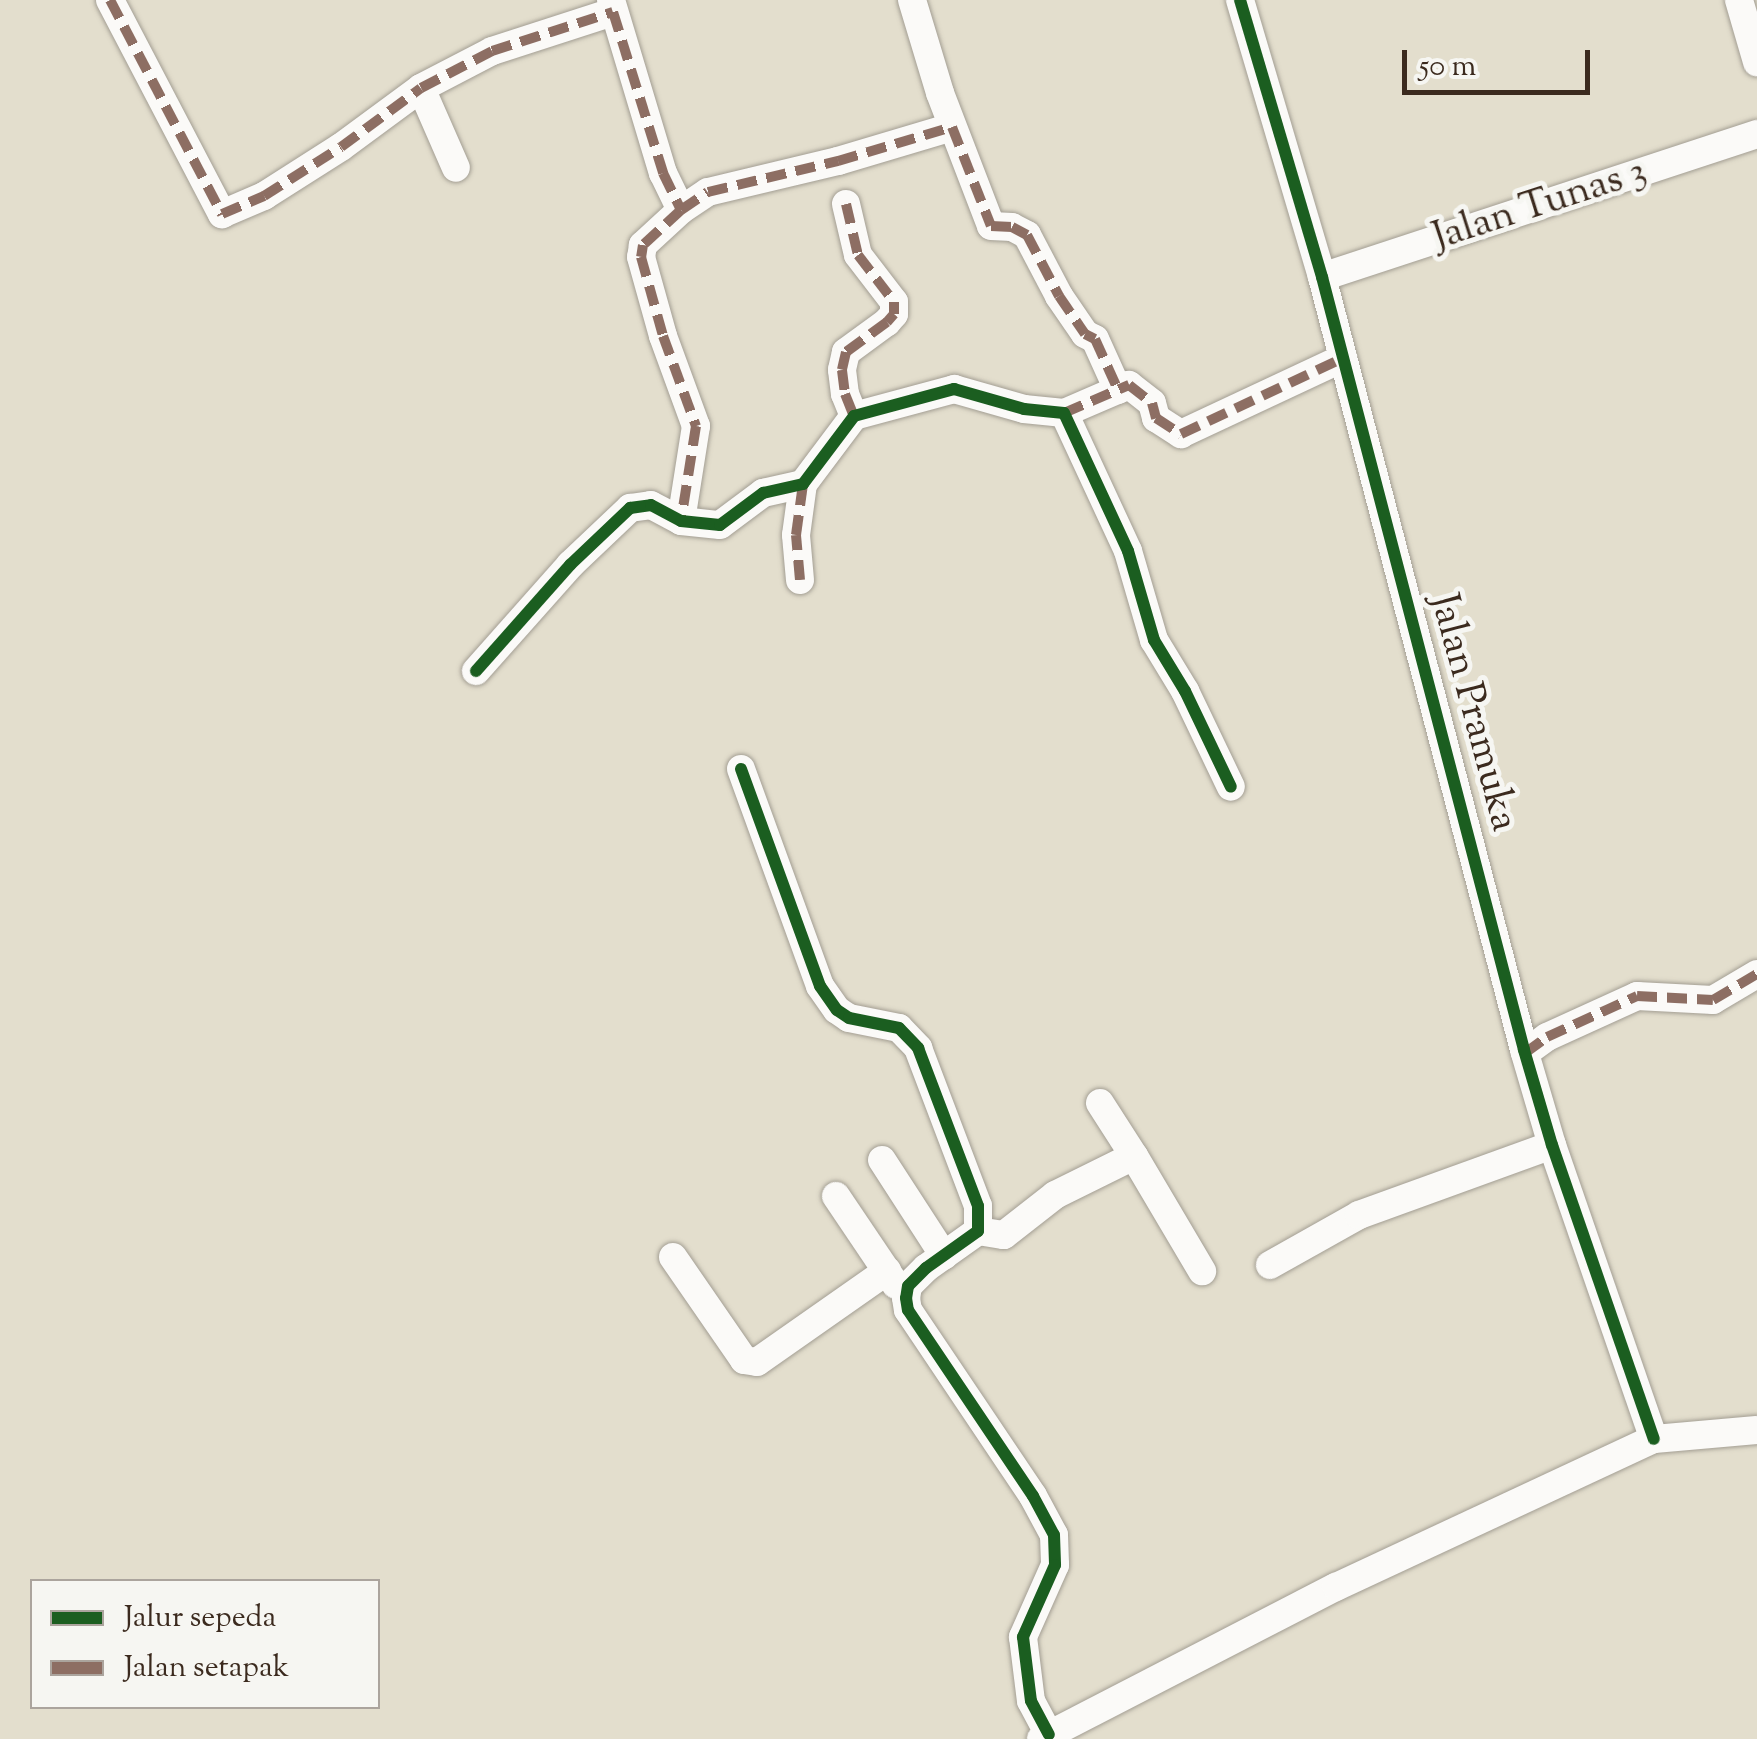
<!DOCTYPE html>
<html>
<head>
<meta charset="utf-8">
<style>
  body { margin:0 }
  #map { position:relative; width:1757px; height:1739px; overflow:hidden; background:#e3decd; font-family:"Sorts Mill Goudy",serif }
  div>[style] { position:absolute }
  .roads { filter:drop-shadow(0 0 2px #a39e93) drop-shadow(0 0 2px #a39e93) }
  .minor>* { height:28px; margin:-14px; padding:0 14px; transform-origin:14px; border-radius:14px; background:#fbfaf8 }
  .quiet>* { height:10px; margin-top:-5px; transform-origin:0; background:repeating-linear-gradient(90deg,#8d6e63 0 20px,transparent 0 30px) }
  .cycleway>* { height:12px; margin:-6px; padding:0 6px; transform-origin:6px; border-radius:6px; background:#1b5e20 }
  span { translate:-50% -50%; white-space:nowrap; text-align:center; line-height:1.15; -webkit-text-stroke:10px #f6f6f2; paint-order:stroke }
  .street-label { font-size:40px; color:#3b2a1e }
  .legend { position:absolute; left:30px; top:1579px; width:350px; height:130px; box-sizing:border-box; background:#f6f6f2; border:2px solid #aba49d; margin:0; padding:12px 18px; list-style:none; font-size:30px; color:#3b2a1e }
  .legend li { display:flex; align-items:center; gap:20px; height:50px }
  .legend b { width:50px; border:2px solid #aba49d }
  .scale { position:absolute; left:1402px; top:50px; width:188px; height:45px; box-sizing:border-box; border:5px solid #3b2a1e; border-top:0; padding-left:12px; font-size:30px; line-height:35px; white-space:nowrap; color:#3b2a1e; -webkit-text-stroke:8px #f6f6f2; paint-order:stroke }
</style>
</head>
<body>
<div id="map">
  <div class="roads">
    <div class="minor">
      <div style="left:110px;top:0;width:242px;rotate:62.4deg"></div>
      <div style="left:222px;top:214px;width:46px;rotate:-23.2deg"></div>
      <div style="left:264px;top:196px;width:91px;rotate:-32.5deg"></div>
      <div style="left:341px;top:147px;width:99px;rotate:-36.4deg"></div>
      <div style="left:421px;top:88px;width:80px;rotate:-27.5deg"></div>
      <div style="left:492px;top:51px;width:127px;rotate:-17.9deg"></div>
      <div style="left:611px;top:0;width:181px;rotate:73.3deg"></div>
      <div style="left:663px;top:173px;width:41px;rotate:64.1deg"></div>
      <div style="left:681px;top:210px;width:32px;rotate:-34deg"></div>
      <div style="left:708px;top:192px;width:134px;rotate:-13.4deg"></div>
      <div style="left:838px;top:161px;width:119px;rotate:-16.6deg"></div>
      <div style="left:912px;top:0;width:97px;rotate:73.2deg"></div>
      <div style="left:940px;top:93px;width:142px;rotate:69deg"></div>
      <div style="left:991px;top:226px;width:21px;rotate:3deg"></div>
      <div style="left:1012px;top:227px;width:17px;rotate:28deg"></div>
      <div style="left:1027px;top:235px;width:69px;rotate:62.3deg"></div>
      <div style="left:1059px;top:296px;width:46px;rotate:55.6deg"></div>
      <div style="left:1085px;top:334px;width:11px;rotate:27deg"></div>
      <div style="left:1095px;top:339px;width:56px;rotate:65.7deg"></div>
      <div style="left:1240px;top:0;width:289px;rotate:73.5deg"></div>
      <div style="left:1322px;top:277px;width:799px;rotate:75.35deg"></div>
      <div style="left:1524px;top:1050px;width:99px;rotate:73.6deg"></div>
      <div style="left:1552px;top:1145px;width:311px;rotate:70.9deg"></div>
      <div style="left:1739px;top:0;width:65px;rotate:73.8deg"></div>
      <div style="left:421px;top:88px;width:87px;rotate:66.4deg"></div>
      <div style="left:846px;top:204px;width:52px;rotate:76.8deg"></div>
      <div style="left:858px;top:255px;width:59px;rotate:52.5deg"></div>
      <div style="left:894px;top:302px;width:12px;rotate:90deg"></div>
      <div style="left:894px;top:314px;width:11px;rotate:131deg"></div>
      <div style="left:887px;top:322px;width:51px;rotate:143.8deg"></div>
      <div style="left:846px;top:352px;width:18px;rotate:103deg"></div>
      <div style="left:842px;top:370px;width:24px;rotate:83deg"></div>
      <div style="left:845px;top:394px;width:24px;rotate:68deg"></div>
      <div style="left:681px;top:210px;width:52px;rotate:137.4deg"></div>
      <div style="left:643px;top:245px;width:12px;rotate:99deg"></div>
      <div style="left:641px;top:257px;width:82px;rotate:74.4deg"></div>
      <div style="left:663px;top:336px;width:96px;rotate:69.9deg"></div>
      <div style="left:696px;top:426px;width:96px;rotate:99deg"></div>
      <div style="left:1322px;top:277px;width:458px;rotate:-18.2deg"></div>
      <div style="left:1064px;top:413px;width:71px;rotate:-23.3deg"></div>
      <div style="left:1129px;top:385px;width:29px;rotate:38deg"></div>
      <div style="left:1152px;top:403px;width:16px;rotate:75deg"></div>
      <div style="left:1156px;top:418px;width:30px;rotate:33deg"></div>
      <div style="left:1181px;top:434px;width:179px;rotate:-25.1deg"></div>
      <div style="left:800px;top:580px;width:45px;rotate:-95.1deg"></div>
      <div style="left:796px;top:535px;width:51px;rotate:-82.2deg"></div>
      <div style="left:476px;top:671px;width:142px;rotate:-48.4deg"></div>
      <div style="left:570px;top:565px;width:83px;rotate:-43.5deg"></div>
      <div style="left:630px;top:508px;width:21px;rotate:-8deg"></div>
      <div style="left:651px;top:505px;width:34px;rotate:28deg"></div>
      <div style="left:681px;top:521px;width:39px;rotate:6deg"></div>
      <div style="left:720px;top:525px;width:54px;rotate:-36.7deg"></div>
      <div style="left:763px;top:493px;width:41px;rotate:-12.7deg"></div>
      <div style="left:803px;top:484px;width:85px;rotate:-53.1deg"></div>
      <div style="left:854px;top:416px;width:104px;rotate:-15.1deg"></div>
      <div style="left:954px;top:389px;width:73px;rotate:15.9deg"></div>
      <div style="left:1024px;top:409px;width:40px;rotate:5.7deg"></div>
      <div style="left:1064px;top:413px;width:152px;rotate:65.1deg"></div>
      <div style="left:1128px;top:551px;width:93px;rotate:73.7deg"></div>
      <div style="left:1154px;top:640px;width:60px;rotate:58.7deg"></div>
      <div style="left:1185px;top:691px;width:106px;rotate:64.4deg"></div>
      <div style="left:741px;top:769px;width:231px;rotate:70deg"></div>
      <div style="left:820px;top:986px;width:29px;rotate:55deg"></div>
      <div style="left:837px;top:1010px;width:14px;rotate:34deg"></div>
      <div style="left:849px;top:1018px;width:51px;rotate:11.3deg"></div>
      <div style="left:899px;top:1028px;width:28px;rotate:46deg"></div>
      <div style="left:918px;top:1048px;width:169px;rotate:69.2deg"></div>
      <div style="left:978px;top:1206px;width:25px;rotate:90deg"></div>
      <div style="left:978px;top:1231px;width:64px;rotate:144.6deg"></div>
      <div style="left:926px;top:1268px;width:25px;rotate:135deg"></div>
      <div style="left:908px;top:1286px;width:12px;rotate:99deg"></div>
      <div style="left:906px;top:1298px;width:12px;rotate:81deg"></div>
      <div style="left:908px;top:1310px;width:224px;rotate:56.1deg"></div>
      <div style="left:1033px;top:1496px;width:44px;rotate:61.7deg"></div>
      <div style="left:1054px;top:1535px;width:30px;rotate:88deg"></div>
      <div style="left:1055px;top:1565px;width:79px;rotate:114deg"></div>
      <div style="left:1023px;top:1637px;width:64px;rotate:82.9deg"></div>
      <div style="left:1031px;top:1701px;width:38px;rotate:62deg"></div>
      <div style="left:1525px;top:1053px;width:27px;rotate:-36deg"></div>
      <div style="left:1547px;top:1037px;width:99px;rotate:-24.5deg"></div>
      <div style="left:1637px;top:996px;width:76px;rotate:3deg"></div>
      <div style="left:1713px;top:1000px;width:51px;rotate:-30.6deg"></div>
      <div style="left:1134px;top:1156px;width:134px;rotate:59.4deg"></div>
      <div style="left:882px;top:1160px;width:114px;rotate:57.1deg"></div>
      <div style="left:836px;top:1196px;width:107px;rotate:56deg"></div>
      <div style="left:978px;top:1231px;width:26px;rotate:9deg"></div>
      <div style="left:1004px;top:1235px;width:65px;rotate:-38.1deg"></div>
      <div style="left:1055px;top:1195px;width:88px;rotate:-26.3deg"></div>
      <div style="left:1134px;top:1156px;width:63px;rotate:-122.7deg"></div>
      <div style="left:673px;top:1257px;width:125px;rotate:55.4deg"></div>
      <div style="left:744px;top:1360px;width:13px;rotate:9deg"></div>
      <div style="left:757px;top:1362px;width:159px;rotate:-35deg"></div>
      <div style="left:1270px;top:1265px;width:102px;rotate:-29.3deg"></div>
      <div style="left:1359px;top:1215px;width:205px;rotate:-19.9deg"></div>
      <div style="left:1041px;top:1739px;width:332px;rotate:-27.3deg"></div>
      <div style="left:1336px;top:1587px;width:351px;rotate:-25deg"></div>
      <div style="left:1654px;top:1439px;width:103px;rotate:-5deg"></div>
    </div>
  </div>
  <div class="quiet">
    <div style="left:110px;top:0;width:242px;rotate:62.4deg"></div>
    <div style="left:222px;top:214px;width:46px;rotate:-23.2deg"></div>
    <div style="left:264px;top:196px;width:91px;rotate:-32.5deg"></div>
    <div style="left:341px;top:147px;width:99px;rotate:-36.4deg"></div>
    <div style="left:421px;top:88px;width:80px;rotate:-27.5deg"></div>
    <div style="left:492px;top:51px;width:127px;rotate:-17.9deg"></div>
    <div style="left:613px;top:12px;width:169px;rotate:72.7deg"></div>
    <div style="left:663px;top:173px;width:41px;rotate:64.1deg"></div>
    <div style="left:681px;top:210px;width:32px;rotate:-34deg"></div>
    <div style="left:708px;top:192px;width:134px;rotate:-13.4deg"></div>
    <div style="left:838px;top:161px;width:119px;rotate:-16.6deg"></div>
    <div style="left:952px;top:127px;width:106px;rotate:68.5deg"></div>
    <div style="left:991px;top:226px;width:21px;rotate:3deg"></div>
    <div style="left:1012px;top:227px;width:17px;rotate:28deg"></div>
    <div style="left:1027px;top:235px;width:69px;rotate:62.3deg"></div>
    <div style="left:1059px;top:296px;width:46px;rotate:55.6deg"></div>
    <div style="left:1085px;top:334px;width:11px;rotate:27deg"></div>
    <div style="left:1095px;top:339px;width:56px;rotate:65.7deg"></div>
    <div style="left:846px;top:204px;width:52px;rotate:76.8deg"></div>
    <div style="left:858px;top:255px;width:59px;rotate:52.5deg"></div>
    <div style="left:894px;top:302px;width:12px;rotate:90deg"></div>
    <div style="left:894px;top:314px;width:11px;rotate:131deg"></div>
    <div style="left:887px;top:322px;width:51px;rotate:143.8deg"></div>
    <div style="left:846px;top:352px;width:18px;rotate:103deg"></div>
    <div style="left:842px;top:370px;width:24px;rotate:83deg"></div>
    <div style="left:845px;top:394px;width:24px;rotate:68deg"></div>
    <div style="left:681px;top:210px;width:52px;rotate:137.4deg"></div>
    <div style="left:643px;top:245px;width:12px;rotate:99deg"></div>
    <div style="left:641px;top:257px;width:82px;rotate:74.4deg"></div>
    <div style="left:663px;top:336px;width:96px;rotate:69.9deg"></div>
    <div style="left:696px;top:426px;width:96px;rotate:99deg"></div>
    <div style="left:1064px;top:413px;width:71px;rotate:-23.3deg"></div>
    <div style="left:1129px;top:385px;width:29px;rotate:38deg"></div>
    <div style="left:1152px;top:403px;width:16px;rotate:75deg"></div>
    <div style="left:1156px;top:418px;width:30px;rotate:33deg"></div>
    <div style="left:1181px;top:434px;width:179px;rotate:-25.1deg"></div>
    <div style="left:800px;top:580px;width:45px;rotate:-95.1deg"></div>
    <div style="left:796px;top:535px;width:51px;rotate:-82.2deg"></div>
    <div style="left:1525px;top:1053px;width:27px;rotate:-36deg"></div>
    <div style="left:1547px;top:1037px;width:99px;rotate:-24.5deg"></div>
    <div style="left:1637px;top:996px;width:76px;rotate:3deg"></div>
    <div style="left:1713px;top:1000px;width:51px;rotate:-30.6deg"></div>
  </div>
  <div class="cycleway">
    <div style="left:1240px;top:0;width:289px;rotate:73.5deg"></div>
    <div style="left:1322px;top:277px;width:799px;rotate:75.35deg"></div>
    <div style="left:1524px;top:1050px;width:99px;rotate:73.6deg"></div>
    <div style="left:1552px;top:1145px;width:311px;rotate:70.9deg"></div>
    <div style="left:476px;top:671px;width:142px;rotate:-48.4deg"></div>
    <div style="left:570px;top:565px;width:83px;rotate:-43.5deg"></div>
    <div style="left:630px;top:508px;width:21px;rotate:-8deg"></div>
    <div style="left:651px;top:505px;width:34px;rotate:28deg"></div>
    <div style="left:681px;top:521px;width:39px;rotate:6deg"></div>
    <div style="left:720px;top:525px;width:54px;rotate:-36.7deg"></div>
    <div style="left:763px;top:493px;width:41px;rotate:-12.7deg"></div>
    <div style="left:803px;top:484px;width:85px;rotate:-53.1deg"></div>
    <div style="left:854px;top:416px;width:104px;rotate:-15.1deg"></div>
    <div style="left:954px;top:389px;width:73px;rotate:15.9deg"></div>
    <div style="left:1024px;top:409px;width:40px;rotate:5.7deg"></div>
    <div style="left:1064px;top:413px;width:152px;rotate:65.1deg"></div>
    <div style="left:1128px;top:551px;width:93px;rotate:73.7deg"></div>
    <div style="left:1154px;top:640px;width:60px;rotate:58.7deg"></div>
    <div style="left:1185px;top:691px;width:106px;rotate:64.4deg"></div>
    <div style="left:741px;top:769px;width:231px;rotate:70deg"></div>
    <div style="left:820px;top:986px;width:29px;rotate:55deg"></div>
    <div style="left:837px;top:1010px;width:14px;rotate:34deg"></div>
    <div style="left:849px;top:1018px;width:51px;rotate:11.3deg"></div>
    <div style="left:899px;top:1028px;width:28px;rotate:46deg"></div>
    <div style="left:918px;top:1048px;width:169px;rotate:69.2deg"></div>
    <div style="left:978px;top:1206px;width:25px;rotate:90deg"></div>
    <div style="left:978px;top:1231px;width:64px;rotate:144.6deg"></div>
    <div style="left:926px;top:1268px;width:25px;rotate:135deg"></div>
    <div style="left:908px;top:1286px;width:12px;rotate:99deg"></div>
    <div style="left:906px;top:1298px;width:12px;rotate:81deg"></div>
    <div style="left:908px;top:1310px;width:224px;rotate:56.1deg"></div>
    <div style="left:1033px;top:1496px;width:44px;rotate:61.7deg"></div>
    <div style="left:1054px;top:1535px;width:30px;rotate:88deg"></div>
    <div style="left:1055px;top:1565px;width:79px;rotate:114deg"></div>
    <div style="left:1023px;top:1637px;width:64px;rotate:82.9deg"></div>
    <div style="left:1031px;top:1701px;width:38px;rotate:62deg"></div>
  </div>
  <div class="street-label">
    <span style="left:1540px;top:206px;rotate:-18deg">Jalan Tunas 3</span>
    <span style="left:1472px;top:713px;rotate:75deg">Jalan Pramuka</span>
  </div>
  <ul class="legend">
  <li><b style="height:12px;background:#1b5e20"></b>Jalur sepeda</li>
  <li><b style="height:12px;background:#8d6e63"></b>Jalan setapak</li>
  </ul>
  <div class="scale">50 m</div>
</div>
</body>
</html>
